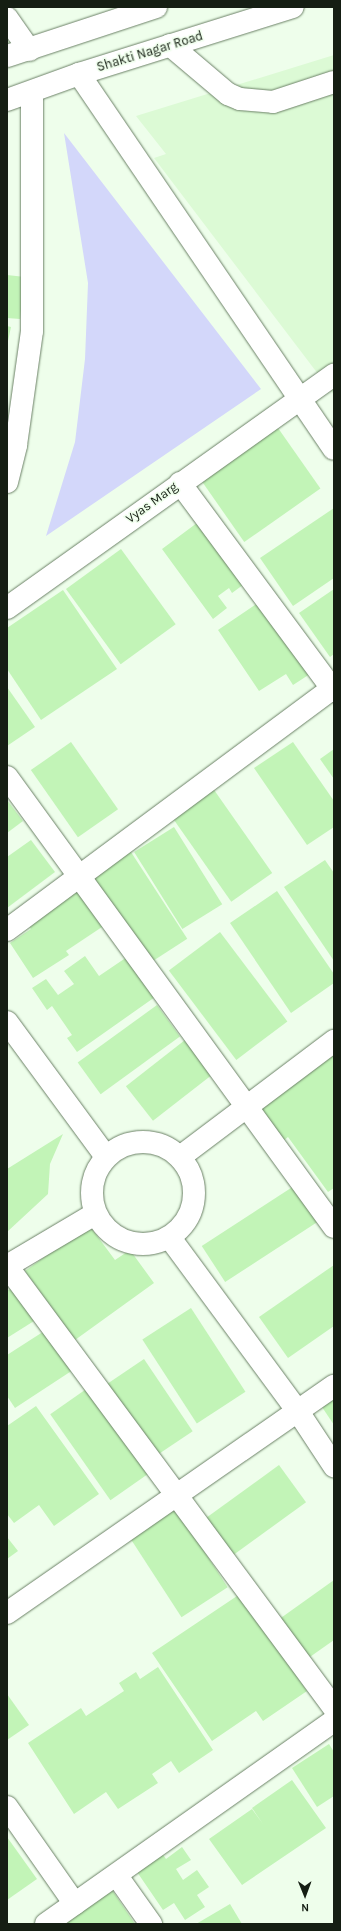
<!DOCTYPE html>
<html>
<head>
<meta charset="utf-8">
<style>
  body { margin:0 }
  #map { position:relative; width:341px; height:1931px; overflow:hidden; background:#eefeeb; font-family:Karla,sans-serif }
  div>[style] { position:absolute }
  .built>* { inset:0; background:#dcfad5 }
  .green>* { inset:0; background:#d3d7fa }
  .building>* { inset:0; background:#c2f4b7; transform-origin:0 0 }
  .roads { filter:drop-shadow(0 0 1px #6b8166) drop-shadow(0 0 1px #6b8166) }
  .minor>* { height:22px; margin:-11px; padding:0 11px; transform-origin:11px; border-radius:11px; background:#fff }
  .minor>.ring { margin:-11px; padding:0; box-sizing:content-box; background:none; border:22px solid #fff; border-radius:50% }
  span { translate:-50% -50%; white-space:nowrap; text-align:center; line-height:1.15; -webkit-text-stroke:3px #eefeeb; paint-order:stroke }
  .street-label { font-size:13px; color:#151e13 }
  .frame { position:absolute; inset:0; border:8px solid #151e13; pointer-events:none }
  .north { position:absolute; left:285px; top:1875px; width:40px; height:40px; -webkit-text-stroke:3px #eefeeb; paint-order:stroke; rotate:179deg; font-size:11px; font-weight:700; line-height:16px; text-align:center; color:#151e13 }
  .north::after { content:''; display:block; margin:auto; width:14px; height:18px; background:#151e13; clip-path:polygon(50% 0,100% 100%,50% 72%,0 100%) }
</style>
</head>
<body>
<div id="map">
  <div class="built">
    <div style="clip-path:polygon(334px 55px,334px 395px,154px 158px,166px 154px,136px 116px)"></div>
  </div>
  <div class="green">
    <div style="clip-path:polygon(64px 133px,261px 389px,46px 536px,75px 442px,85px 359px,88px 283px)"></div>
  </div>
  <div class="building">
    <div style="clip-path:polygon(7px 275px,25px 277px,20px 319px,7px 318px)"></div>
    <div style="clip-path:polygon(7px 326px,11px 327px,8px 341px,7px 341px)"></div>
    <div style="left:278px;top:428px;width:74px;height:93px;rotate:55deg"></div>
    <div style="clip-path:polygon(334px 508px,334px 578px,293px 606px,260px 558px)"></div>
    <div style="clip-path:polygon(201px 520px,247px 582px,232px 593px,229px 588px,218px 596px,227px 608px,213px 619px,162px 549px)"></div>
    <div style="left:121px;top:549px;width:93px;height:68px;rotate:54deg"></div>
    <div style="clip-path:polygon(334px 589px,334px 654px,330px 657px,299px 613px)"></div>
    <div style="clip-path:polygon(63px 590px,117px 669px,41px 720px,7px 669px,7px 628px)"></div>
    <div style="clip-path:polygon(261px 601px,310px 674px,293px 685px,286px 674px,259px 691px,218px 630px)"></div>
    <div style="clip-path:polygon(7px 687px,35px 727px,7px 746px)"></div>
    <div style="left:71px;top:742px;width:82px;height:49px;rotate:55deg"></div>
    <div style="clip-path:polygon(293px 742px,334px 801px,334px 827px,307px 845px,254px 768px)"></div>
    <div style="clip-path:polygon(334px 749px,334px 779px,320px 759px)"></div>
    <div style="left:212px;top:787px;width:105px;height:50px;rotate:55deg"></div>
    <div style="clip-path:polygon(7px 800px,23px 821px,7px 833px)"></div>
    <div style="left:174px;top:827px;width:91px;height:47px;rotate:58deg"></div>
    <div style="clip-path:polygon(31px 840px,55px 872px,7px 908px,7px 857px)"></div>
    <div style="left:129px;top:849px;width:107px;height:47px;rotate:57deg"></div>
    <div style="clip-path:polygon(325px 860px,334px 873px,334px 961px,284px 887px)"></div>
    <div style="clip-path:polygon(81px 889px,105px 925px,66px 951px,69px 955px,33px 978px,10px 943px,31px 929px,27px 924px)"></div>
    <div style="clip-path:polygon(277px 891px,334px 974px,334px 983px,291px 1013px,230px 923px)"></div>
    <div style="left:220px;top:932px;width:112px;height:64px;rotate:53deg"></div>
    <div style="clip-path:polygon(85px 956px,99px 976px,127px 957px,155px 997px,77px 1052px,67px 1038px,72px 1035px,52px 1006px,47px 1010px,32px 988px,46px 979px,58px 995px,74px 984px,64px 971px)"></div>
    <div style="left:157px;top:1005px;width:39px;height:98px;rotate:54deg"></div>
    <div style="left:185px;top:1040px;width:44px;height:75px;rotate:52deg"></div>
    <div style="clip-path:polygon(334px 1051px,334px 1188px,328px 1192px,288px 1137px,278px 1145px,252px 1110px)"></div>
    <div style="clip-path:polygon(63px 1134px,50px 1164px,48px 1194px,7px 1232px,7px 1169px)"></div>
    <div style="left:294px;top:1186px;width:43px;height:110px;rotate:57deg"></div>
    <div style="clip-path:polygon(89px 1225px,115px 1260px,130px 1250px,154px 1283px,75px 1340px,25px 1271px)"></div>
    <div style="clip-path:polygon(334px 1265px,334px 1326px,288px 1358px,259px 1317px)"></div>
    <div style="clip-path:polygon(13px 1287px,34px 1321px,7px 1338px,7px 1291px)"></div>
    <div style="left:191px;top:1308px;width:100px;height:58px;rotate:57deg"></div>
    <div style="clip-path:polygon(49px 1328px,76px 1368px,15px 1408px,7px 1396px,7px 1355px)"></div>
    <div style="left:144px;top:1359px;width:87px;height:45px;rotate:56deg"></div>
    <div style="left:92px;top:1385px;width:105px;height:51px;rotate:55deg"></div>
    <div style="clip-path:polygon(334px 1394px,334px 1425px,320px 1404px)"></div>
    <div style="clip-path:polygon(36px 1406px,99px 1494px,54px 1526px,39px 1505px,14px 1523px,7px 1514px,7px 1426px)"></div>
    <div style="left:279px;top:1465px;width:46px;height:92px;rotate:54deg"></div>
    <div style="left:171px;top:1500px;width:104px;height:55px;rotate:57deg"></div>
    <div style="clip-path:polygon(7px 1537px,18px 1551px,7px 1559px)"></div>
    <div style="clip-path:polygon(334px 1580px,334px 1640px,307px 1659px,278px 1620px)"></div>
    <div style="clip-path:polygon(240px 1594px,307px 1691px,263px 1721px,256px 1711px,212px 1741px,152px 1653px)"></div>
    <div style="clip-path:polygon(158px 1667px,213px 1750px,179px 1773px,171px 1761px,152px 1774px,158px 1783px,118px 1809px,106px 1792px,74px 1814px,28px 1743px,81px 1708px,86px 1716px,124px 1691px,119px 1683px,136px 1672px,140px 1679px)"></div>
    <div style="clip-path:polygon(7px 1694px,29px 1725px,7px 1740px)"></div>
    <div style="clip-path:polygon(329px 1744px,334px 1752px,334px 1796px,317px 1807px,292px 1768px)"></div>
    <div style="clip-path:polygon(292px 1780px,326px 1828px,242px 1885px,209px 1839px,252px 1809px,263px 1824px,252px 1808px)"></div>
    <div style="clip-path:polygon(7px 1837px,37px 1879px,7px 1900px)"></div>
    <div style="clip-path:polygon(182px 1847px,191px 1860px,176px 1869px,183px 1880px,197px 1870px,209px 1887px,197px 1895px,205px 1907px,185px 1920px,174px 1903px,163px 1910px,133px 1866px,159px 1849px,166px 1859px)"></div>
    <div style="clip-path:polygon(110px 1887px,135px 1924px,67px 1924px,63px 1918px)"></div>
    <div style="clip-path:polygon(230px 1904px,242px 1924px,196px 1924px)"></div>
  </div>
  <div class="roads">
    <div class="minor">
      <div style="left:7px;top:18px;width:39px;rotate:55deg"></div>
      <div style="left:170px;top:45px;width:76px;rotate:40.2deg"></div>
      <div style="left:228px;top:94px;width:13px;rotate:23deg"></div>
      <div style="left:240px;top:99px;width:33px;rotate:5deg"></div>
      <div style="left:273px;top:102px;width:64px;rotate:-18.2deg"></div>
      <div style="left:7px;top:56px;width:157px;rotate:-18.2deg"></div>
      <div style="left:79px;top:74px;width:453px;rotate:55.8deg"></div>
      <div style="left:7px;top:100px;width:77px;rotate:-19.9deg"></div>
      <div style="left:79px;top:74px;width:224px;rotate:-17.4deg"></div>
      <div style="left:7px;top:482px;width:38px;rotate:-76deg"></div>
      <div style="left:16px;top:445px;width:115px;rotate:-82deg"></div>
      <div style="left:32px;top:331px;width:238px;rotate:-90deg"></div>
      <div style="left:180px;top:483px;width:259px;rotate:53.5deg"></div>
      <div style="left:7px;top:608px;width:402px;rotate:-35.5deg"></div>
      <div style="left:7px;top:777px;width:556px;rotate:54deg"></div>
      <div style="left:7px;top:930px;width:407px;rotate:-36.6deg"></div>
      <div style="left:7px;top:1022px;width:167px;rotate:53.7deg"></div>
      <div class="ring" style="left:92px;top:1142px;width:80px;height:80px"></div>
      <div style="left:180px;top:1157px;width:193px;rotate:-37deg"></div>
      <div style="left:170px;top:1238px;width:217px;rotate:53.6deg"></div>
      <div style="left:299px;top:1413px;width:64px;rotate:56.6deg"></div>
      <div style="left:7px;top:1266px;width:550px;rotate:53.51deg"></div>
      <div style="left:7px;top:1266px;width:102px;rotate:-30.6deg"></div>
      <div style="left:7px;top:1613px;width:398px;rotate:-34.8deg"></div>
      <div style="left:7px;top:1807px;width:118px;rotate:55deg"></div>
      <div style="left:117px;top:1876px;width:59px;rotate:54.7deg"></div>
      <div style="left:46px;top:1924px;width:352px;rotate:-35.2deg"></div>
    </div>
  </div>
  <div class="street-label">
    <span style="left:150px;top:52px;rotate:-17deg">Shakti Nagar Road</span>
    <span style="left:152px;top:503px;rotate:-36deg">Vyas Marg</span>
  </div>
  <div class="frame"></div>
  <div class="north">N</div>
</div>
</body>
</html>
